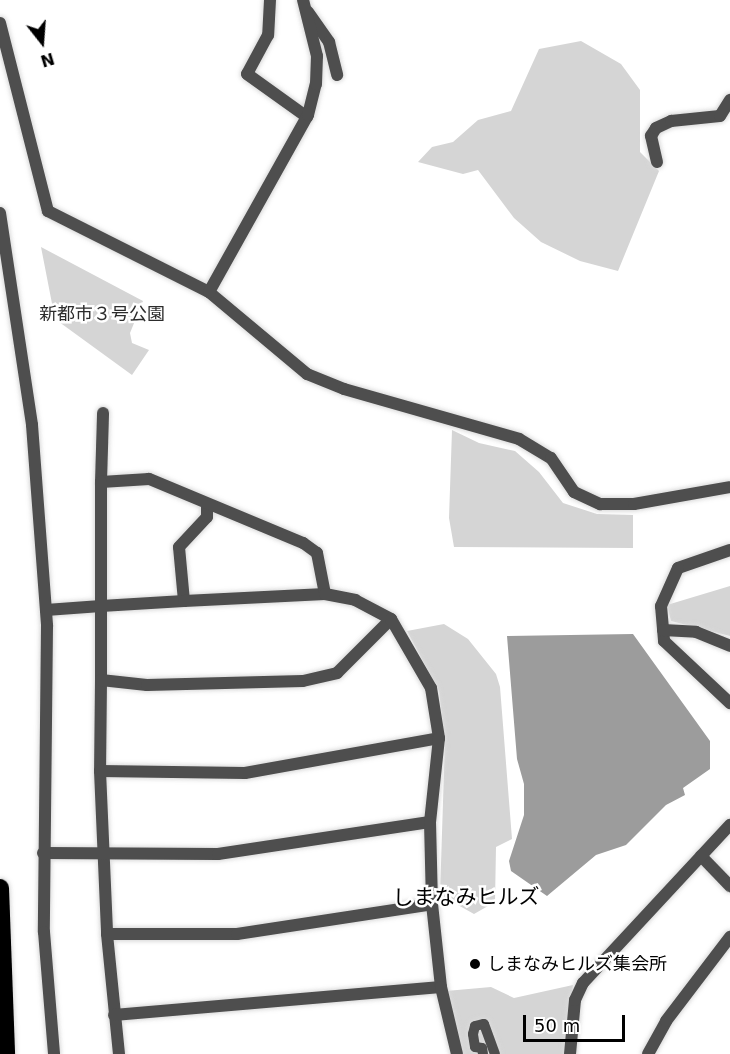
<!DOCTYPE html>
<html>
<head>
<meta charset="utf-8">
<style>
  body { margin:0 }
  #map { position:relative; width:730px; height:1054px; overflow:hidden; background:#fff; font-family:"DejaVu Sans","Noto Sans JP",sans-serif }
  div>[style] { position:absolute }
  .green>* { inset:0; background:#d5d5d5 }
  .water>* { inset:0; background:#9c9c9c }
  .roads { filter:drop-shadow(0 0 2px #dbdbdb) drop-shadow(0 0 2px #dbdbdb) }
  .pedestrian>* { height:10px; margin:-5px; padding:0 5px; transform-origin:5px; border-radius:5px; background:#4e4e4e }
  .minor>* { height:12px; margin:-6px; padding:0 6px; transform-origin:6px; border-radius:6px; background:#4e4e4e }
  .tertiary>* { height:12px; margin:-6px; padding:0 6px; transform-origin:6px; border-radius:6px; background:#4e4e4e }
  .motorway>* { height:18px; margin:-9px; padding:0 9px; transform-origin:9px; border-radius:9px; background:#000 }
  .dots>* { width:16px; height:16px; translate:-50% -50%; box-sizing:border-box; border:3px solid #fff; border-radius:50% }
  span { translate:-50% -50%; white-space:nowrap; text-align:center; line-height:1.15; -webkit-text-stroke:5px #fff; paint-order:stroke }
  .park-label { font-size:18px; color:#2c2c2c }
  .poi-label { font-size:18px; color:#000 }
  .left { translate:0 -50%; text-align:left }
  .quarter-label { font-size:21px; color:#000 }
  .north { position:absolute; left:12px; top:12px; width:60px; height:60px; -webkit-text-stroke:4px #fff; paint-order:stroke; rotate:163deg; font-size:16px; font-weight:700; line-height:24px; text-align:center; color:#000 }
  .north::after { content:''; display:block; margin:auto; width:21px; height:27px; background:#000; clip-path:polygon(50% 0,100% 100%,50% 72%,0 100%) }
  .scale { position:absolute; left:523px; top:1015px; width:102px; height:27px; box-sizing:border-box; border:3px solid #000; border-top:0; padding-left:8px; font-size:18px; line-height:21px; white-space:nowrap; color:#000; -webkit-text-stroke:4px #fff; paint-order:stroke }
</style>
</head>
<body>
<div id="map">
  <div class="green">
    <div style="clip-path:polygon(581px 41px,621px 64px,640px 90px,640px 152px,659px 171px,618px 271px,580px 261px,541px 242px,514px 218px,478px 170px,463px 174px,418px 162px,432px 147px,453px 142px,478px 120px,511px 111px,539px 49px)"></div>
    <div style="clip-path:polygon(41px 247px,143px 301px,130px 333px,132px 343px,149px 350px,132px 375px,55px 319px)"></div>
    <div style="clip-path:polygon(452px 430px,479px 443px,515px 451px,539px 472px,563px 503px,597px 514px,633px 515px,633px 548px,454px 547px,449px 518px)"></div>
    <div style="clip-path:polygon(730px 586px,730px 636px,671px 621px,667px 605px)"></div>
    <div style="clip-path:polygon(444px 624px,468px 639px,496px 674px,500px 687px,512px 839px,496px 847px,495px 902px,474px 914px,440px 895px,445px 740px,439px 691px,407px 631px)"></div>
    <div style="clip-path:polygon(573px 985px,564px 1054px,463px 1054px,446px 991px,491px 987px,514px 998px)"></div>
  </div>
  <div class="water">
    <div style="clip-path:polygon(633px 634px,710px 741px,710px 769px,683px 788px,685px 795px,666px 805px,626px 845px,596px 855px,547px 896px,511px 871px,509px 861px,524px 815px,524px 784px,517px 759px,507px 636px)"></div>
  </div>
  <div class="roads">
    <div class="pedestrian">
      <div style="left:483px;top:1054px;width:6px;rotate:-99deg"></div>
      <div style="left:482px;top:1048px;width:7px;rotate:-172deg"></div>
      <div style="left:475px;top:1047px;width:13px;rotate:-99deg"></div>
      <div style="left:473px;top:1034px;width:8px;rotate:-76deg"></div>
      <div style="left:475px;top:1026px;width:9px;rotate:-13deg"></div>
      <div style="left:484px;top:1024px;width:32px;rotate:70deg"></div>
    </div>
    <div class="minor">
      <div style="left:270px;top:0;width:35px;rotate:93deg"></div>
      <div style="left:268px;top:35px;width:44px;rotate:118.3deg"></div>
      <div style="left:247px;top:74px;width:74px;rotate:35.6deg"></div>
      <div style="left:308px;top:12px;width:37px;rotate:55deg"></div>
      <div style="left:329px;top:42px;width:34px;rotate:76deg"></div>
      <div style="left:0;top:23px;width:194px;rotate:75.7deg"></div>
      <div style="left:48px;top:211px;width:180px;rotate:26.7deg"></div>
      <div style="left:209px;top:292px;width:128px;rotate:39.9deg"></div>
      <div style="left:307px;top:374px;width:40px;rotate:22deg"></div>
      <div style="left:344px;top:389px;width:182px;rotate:15.9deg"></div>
      <div style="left:519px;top:439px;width:37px;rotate:31deg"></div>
      <div style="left:551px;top:458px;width:41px;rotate:55.9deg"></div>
      <div style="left:574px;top:492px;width:29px;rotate:25deg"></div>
      <div style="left:600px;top:504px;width:34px"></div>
      <div style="left:634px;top:504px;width:97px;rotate:-10deg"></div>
      <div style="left:657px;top:162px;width:27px;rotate:-103deg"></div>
      <div style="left:651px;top:136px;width:9px;rotate:-58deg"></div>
      <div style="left:656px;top:128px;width:17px;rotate:-25deg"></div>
      <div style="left:671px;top:121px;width:49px;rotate:-5.8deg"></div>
      <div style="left:720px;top:116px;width:19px;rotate:-58deg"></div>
      <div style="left:209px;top:292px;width:203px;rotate:-60.8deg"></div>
      <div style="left:308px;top:115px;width:32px;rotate:-76deg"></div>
      <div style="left:316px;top:84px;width:28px;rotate:-88deg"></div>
      <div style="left:317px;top:56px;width:58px;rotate:-104deg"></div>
      <div style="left:101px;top:482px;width:69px;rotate:-88.3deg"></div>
      <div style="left:730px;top:550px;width:55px;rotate:160.9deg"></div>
      <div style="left:678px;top:568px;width:42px;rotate:114.1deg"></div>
      <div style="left:661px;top:606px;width:35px;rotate:85deg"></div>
      <div style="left:664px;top:641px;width:91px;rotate:43.2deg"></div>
      <div style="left:184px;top:601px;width:54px;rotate:-95.3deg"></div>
      <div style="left:179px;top:547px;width:41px;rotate:-47deg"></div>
      <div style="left:207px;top:517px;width:13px;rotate:-90deg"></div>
      <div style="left:46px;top:610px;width:55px;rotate:-4.2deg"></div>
      <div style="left:101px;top:606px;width:83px;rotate:-3.4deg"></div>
      <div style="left:184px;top:601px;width:141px;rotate:-2.8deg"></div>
      <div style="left:325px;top:594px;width:42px;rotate:-101deg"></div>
      <div style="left:317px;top:553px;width:17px;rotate:-144deg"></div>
      <div style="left:303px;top:543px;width:167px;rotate:-157.4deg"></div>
      <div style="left:149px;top:479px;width:48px;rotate:176.4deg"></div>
      <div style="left:101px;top:482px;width:198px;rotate:90deg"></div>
      <div style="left:101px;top:680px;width:91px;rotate:90.6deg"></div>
      <div style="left:100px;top:771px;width:163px;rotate:87.5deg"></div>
      <div style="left:107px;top:934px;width:121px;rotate:84.3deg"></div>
      <div style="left:663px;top:630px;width:33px;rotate:3deg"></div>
      <div style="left:696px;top:632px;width:37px;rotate:22deg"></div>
      <div style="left:101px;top:680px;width:46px;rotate:6.2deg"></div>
      <div style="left:147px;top:685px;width:156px;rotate:-1.5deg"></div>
      <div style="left:303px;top:681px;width:35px;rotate:-13deg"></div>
      <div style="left:337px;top:673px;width:76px;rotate:-45deg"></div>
      <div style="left:100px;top:771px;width:145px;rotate:0.8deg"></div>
      <div style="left:245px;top:773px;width:197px;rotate:-10.2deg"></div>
      <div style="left:43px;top:853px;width:175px;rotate:0.3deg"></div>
      <div style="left:218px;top:854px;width:214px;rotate:-8.6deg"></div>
      <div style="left:701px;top:856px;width:42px;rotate:46deg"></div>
      <div style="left:107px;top:934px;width:130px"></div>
      <div style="left:237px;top:934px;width:197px;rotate:-8.7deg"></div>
      <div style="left:114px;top:1015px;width:328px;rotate:-4.9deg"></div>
      <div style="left:570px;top:1054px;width:54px;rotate:-84.7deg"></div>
      <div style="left:575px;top:1000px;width:19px;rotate:-65deg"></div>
      <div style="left:583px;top:983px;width:216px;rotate:-47.1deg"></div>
      <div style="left:648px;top:1054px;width:38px;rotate:-61deg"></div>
      <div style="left:666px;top:1021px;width:106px;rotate:-52.7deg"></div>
    </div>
    <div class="tertiary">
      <div style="left:0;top:213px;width:214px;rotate:81.4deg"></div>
      <div style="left:32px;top:425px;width:202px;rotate:85.7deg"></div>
      <div style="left:47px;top:626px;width:306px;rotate:90.6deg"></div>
      <div style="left:44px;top:932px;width:122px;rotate:85.3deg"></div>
      <div style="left:325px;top:594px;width:31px;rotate:11deg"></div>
      <div style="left:355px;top:600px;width:41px;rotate:27.8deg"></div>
      <div style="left:391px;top:619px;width:80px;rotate:59.9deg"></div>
      <div style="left:431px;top:688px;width:51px;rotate:80.9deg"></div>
      <div style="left:439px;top:738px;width:84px;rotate:96.1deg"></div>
      <div style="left:430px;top:822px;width:82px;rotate:88.6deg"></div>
      <div style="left:432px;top:904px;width:83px;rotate:83.8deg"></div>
      <div style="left:441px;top:987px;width:69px;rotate:76.6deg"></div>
    </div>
    <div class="motorway">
      <div style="left:0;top:888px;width:166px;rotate:87.9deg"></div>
    </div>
  </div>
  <div class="dots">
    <div style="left:475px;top:964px;background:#000"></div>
  </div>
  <div class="park-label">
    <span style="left:102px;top:314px">新都市３号公園</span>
  </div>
  <div class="poi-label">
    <span class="left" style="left:487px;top:964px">しまなみヒルズ集会所</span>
  </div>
  <div class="quarter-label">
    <span style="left:466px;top:897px">しまなみヒルズ</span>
  </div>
  <div class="north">N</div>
  <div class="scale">50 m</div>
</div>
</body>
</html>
